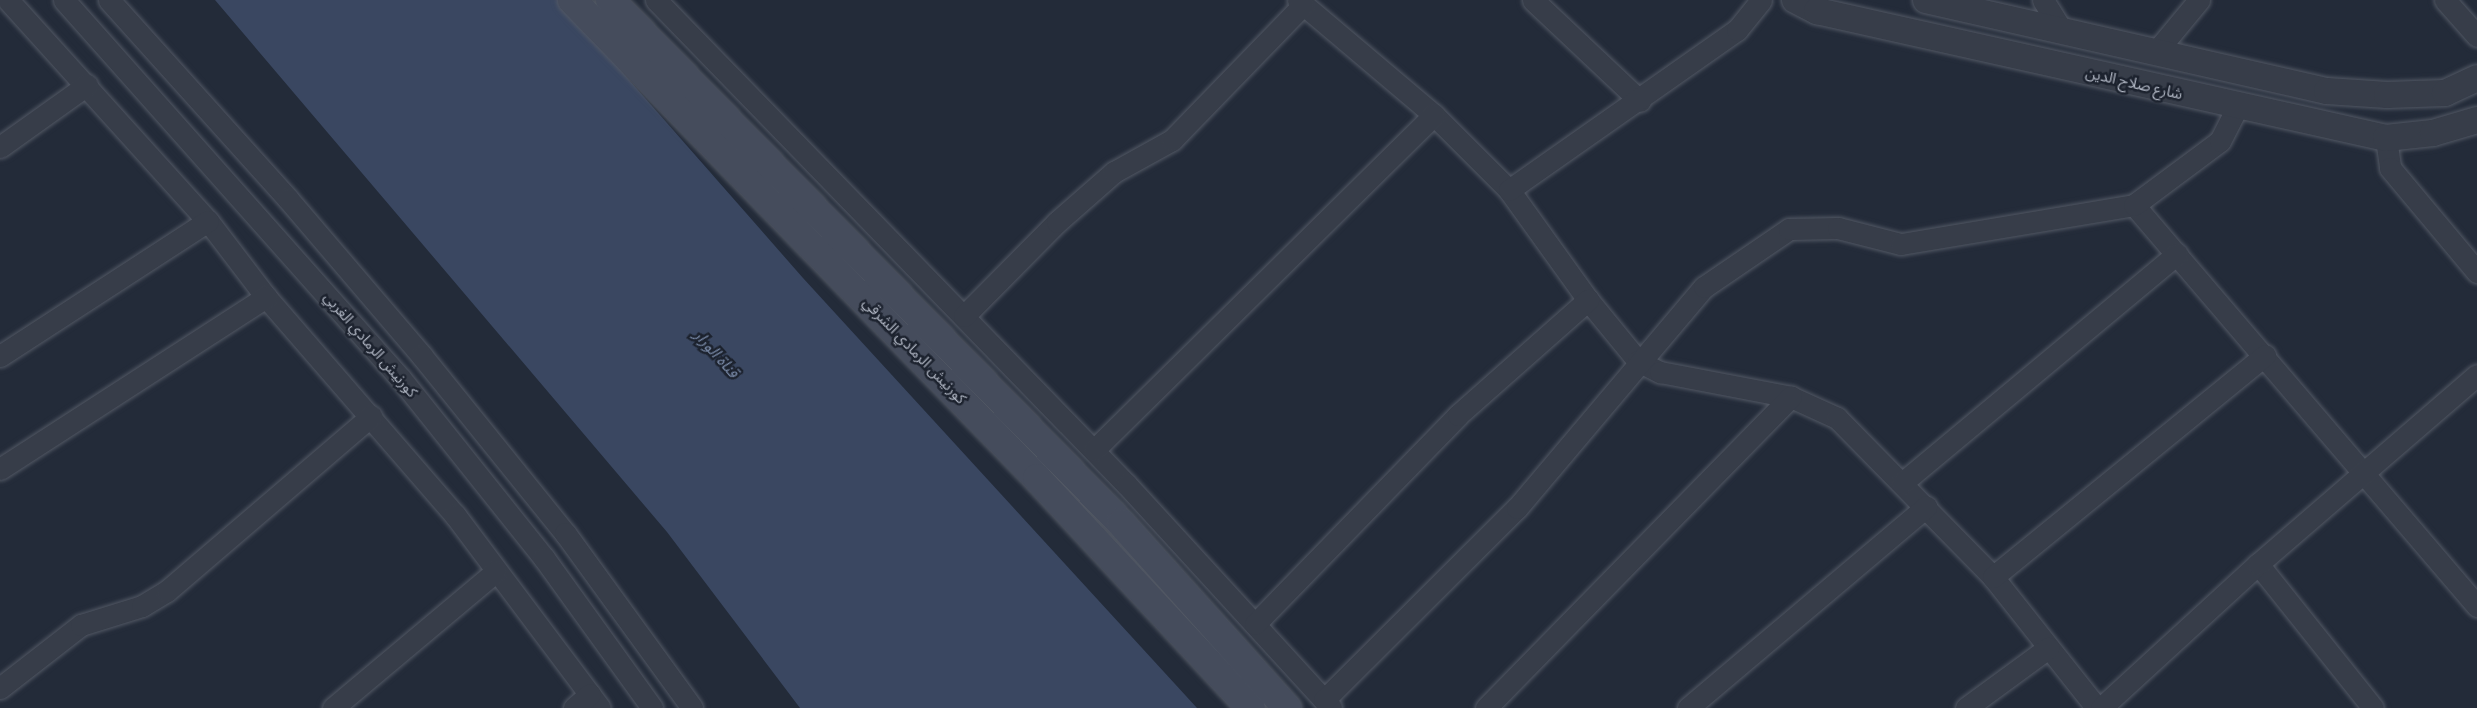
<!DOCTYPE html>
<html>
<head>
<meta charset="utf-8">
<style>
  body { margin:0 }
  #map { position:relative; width:2477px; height:708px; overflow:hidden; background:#232b39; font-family:"Roboto Condensed","Noto Sans Arabic",sans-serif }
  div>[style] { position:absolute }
  .water>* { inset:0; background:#3a4761 }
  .roads { filter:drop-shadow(0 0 2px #525864) drop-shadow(0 0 2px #525864) }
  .minor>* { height:21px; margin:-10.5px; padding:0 10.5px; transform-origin:10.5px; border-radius:10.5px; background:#373d49 }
  .tertiary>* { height:26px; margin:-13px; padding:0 13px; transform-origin:13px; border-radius:13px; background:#373d49 }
  .secondary>* { height:28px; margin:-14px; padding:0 14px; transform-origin:14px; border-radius:14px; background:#454c5c }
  span { translate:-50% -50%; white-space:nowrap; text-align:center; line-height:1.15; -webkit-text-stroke:5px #1c222e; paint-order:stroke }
  .street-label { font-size:15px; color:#b2b8c5 }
  .water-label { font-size:16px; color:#7c8dab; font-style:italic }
</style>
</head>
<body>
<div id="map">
  <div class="water">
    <div style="clip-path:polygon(215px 0,559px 0,803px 278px,1197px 708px,800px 708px,667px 532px)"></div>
  </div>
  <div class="roads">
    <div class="minor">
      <div style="left:8px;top:0;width:298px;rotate:47.9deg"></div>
      <div style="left:208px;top:221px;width:96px;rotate:52.7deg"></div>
      <div style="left:266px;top:297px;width:289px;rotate:49.1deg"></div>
      <div style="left:455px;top:515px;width:241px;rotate:53.1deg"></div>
      <div style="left:64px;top:0;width:507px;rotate:48.36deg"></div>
      <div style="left:401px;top:379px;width:229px;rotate:51.4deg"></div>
      <div style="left:544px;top:558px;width:185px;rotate:54.2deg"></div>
      <div style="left:109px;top:0;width:268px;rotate:48deg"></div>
      <div style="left:288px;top:199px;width:206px;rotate:49.5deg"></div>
      <div style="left:422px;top:356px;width:228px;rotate:51.1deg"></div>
      <div style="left:565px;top:533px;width:216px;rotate:54deg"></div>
      <div style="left:656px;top:0;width:676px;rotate:45.84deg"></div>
      <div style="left:1127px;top:485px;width:302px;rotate:47.5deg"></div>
      <div style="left:1298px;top:0;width:178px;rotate:40.2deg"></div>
      <div style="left:1434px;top:115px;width:106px;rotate:45deg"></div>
      <div style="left:1509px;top:190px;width:135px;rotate:54.3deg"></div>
      <div style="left:1588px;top:300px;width:79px;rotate:50.7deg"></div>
      <div style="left:1638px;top:361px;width:25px;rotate:27deg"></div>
      <div style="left:1660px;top:372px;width:133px;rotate:10.8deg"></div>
      <div style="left:1791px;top:397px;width:51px;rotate:24.5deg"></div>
      <div style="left:1837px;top:418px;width:223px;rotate:45.5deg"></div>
      <div style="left:1993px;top:577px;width:167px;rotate:51.6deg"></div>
      <div style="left:1533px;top:0;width:147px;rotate:43.3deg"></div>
      <div style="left:2043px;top:0;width:38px;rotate:58deg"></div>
      <div style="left:2445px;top:0;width:48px;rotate:48.4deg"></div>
      <div style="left:2155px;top:53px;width:69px;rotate:-50.3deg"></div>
      <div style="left:2386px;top:138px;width:30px;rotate:82deg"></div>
      <div style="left:2390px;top:168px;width:136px;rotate:50.1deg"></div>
      <div style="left:0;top:147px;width:107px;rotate:-35.5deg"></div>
      <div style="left:1509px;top:190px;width:279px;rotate:-35.1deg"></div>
      <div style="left:1737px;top:30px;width:38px;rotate:-51deg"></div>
      <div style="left:2134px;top:205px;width:528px;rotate:49.46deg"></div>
      <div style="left:964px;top:316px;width:132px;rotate:-45.3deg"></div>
      <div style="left:1057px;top:222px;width:76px;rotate:-41.3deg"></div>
      <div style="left:1114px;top:172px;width:66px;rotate:-28.9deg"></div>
      <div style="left:1172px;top:140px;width:188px;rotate:-45.9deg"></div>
      <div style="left:0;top:356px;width:248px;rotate:-33deg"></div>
      <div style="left:1094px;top:450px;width:477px;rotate:-44.6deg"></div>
      <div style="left:0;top:469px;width:317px;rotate:-32.9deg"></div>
      <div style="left:1902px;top:483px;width:358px;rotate:-39.8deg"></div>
      <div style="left:2258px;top:564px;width:184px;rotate:51.4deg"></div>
      <div style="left:1993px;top:577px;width:351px;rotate:-39.2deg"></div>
      <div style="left:1255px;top:624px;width:291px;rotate:-45.8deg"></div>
      <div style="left:1458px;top:415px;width:174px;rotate:-41.5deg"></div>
      <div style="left:0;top:688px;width:103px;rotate:-37.9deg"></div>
      <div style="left:81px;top:625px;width:64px;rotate:-17.3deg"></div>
      <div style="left:142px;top:606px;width:29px;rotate:-31deg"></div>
      <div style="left:167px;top:591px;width:269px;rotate:-40.6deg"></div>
      <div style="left:1324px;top:700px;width:272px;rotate:-44.9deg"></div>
      <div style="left:1517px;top:508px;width:289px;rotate:-49.8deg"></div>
      <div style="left:1704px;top:287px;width:103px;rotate:-34.3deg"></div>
      <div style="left:1789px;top:229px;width:49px;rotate:-1.2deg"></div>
      <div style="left:1838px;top:228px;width:65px;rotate:14.3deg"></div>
      <div style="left:1901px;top:244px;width:236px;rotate:-9.5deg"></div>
      <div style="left:2134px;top:205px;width:107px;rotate:-36.7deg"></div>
      <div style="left:2220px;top:141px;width:38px;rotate:-63deg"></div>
      <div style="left:333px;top:708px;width:212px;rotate:-40deg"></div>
      <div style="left:574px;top:708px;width:21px;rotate:-41deg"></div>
      <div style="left:1486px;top:708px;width:436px;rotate:-45.6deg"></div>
      <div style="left:1688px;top:708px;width:312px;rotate:-40.2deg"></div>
      <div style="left:1966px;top:708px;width:102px;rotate:-36.2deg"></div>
      <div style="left:2101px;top:708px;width:213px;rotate:-42.5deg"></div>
      <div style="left:2258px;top:564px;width:289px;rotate:-40.8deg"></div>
    </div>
    <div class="tertiary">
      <div style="left:1795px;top:0;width:25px;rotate:27deg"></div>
      <div style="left:1817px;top:11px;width:583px;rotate:12.58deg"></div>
      <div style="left:2386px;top:138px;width:47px;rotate:-6.1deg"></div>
      <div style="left:2433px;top:133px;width:46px;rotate:-16.5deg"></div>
      <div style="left:1926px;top:0;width:411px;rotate:12.8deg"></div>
      <div style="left:2327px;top:91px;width:60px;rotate:3.8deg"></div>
      <div style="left:2387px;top:95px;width:58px;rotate:-2deg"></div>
      <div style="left:2445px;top:93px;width:35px;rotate:-25deg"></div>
    </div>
    <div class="secondary">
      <div style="left:572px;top:0;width:667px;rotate:45.79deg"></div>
      <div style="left:1037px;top:478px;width:314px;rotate:47.1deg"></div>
      <div style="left:610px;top:0;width:731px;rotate:45.66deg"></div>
      <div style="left:1121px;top:523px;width:249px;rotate:48.1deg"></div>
    </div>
  </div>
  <div class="street-label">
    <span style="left:2134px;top:84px;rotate:13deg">شارع صلاح الدين</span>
    <span style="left:370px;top:345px;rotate:49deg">كورنيش الرمادي الغربي</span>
    <span style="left:914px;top:351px;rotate:46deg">كورنيش الرمادي الشرقي</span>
  </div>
  <div class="water-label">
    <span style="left:716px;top:354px;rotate:48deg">قناة الورار</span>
  </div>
</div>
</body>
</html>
